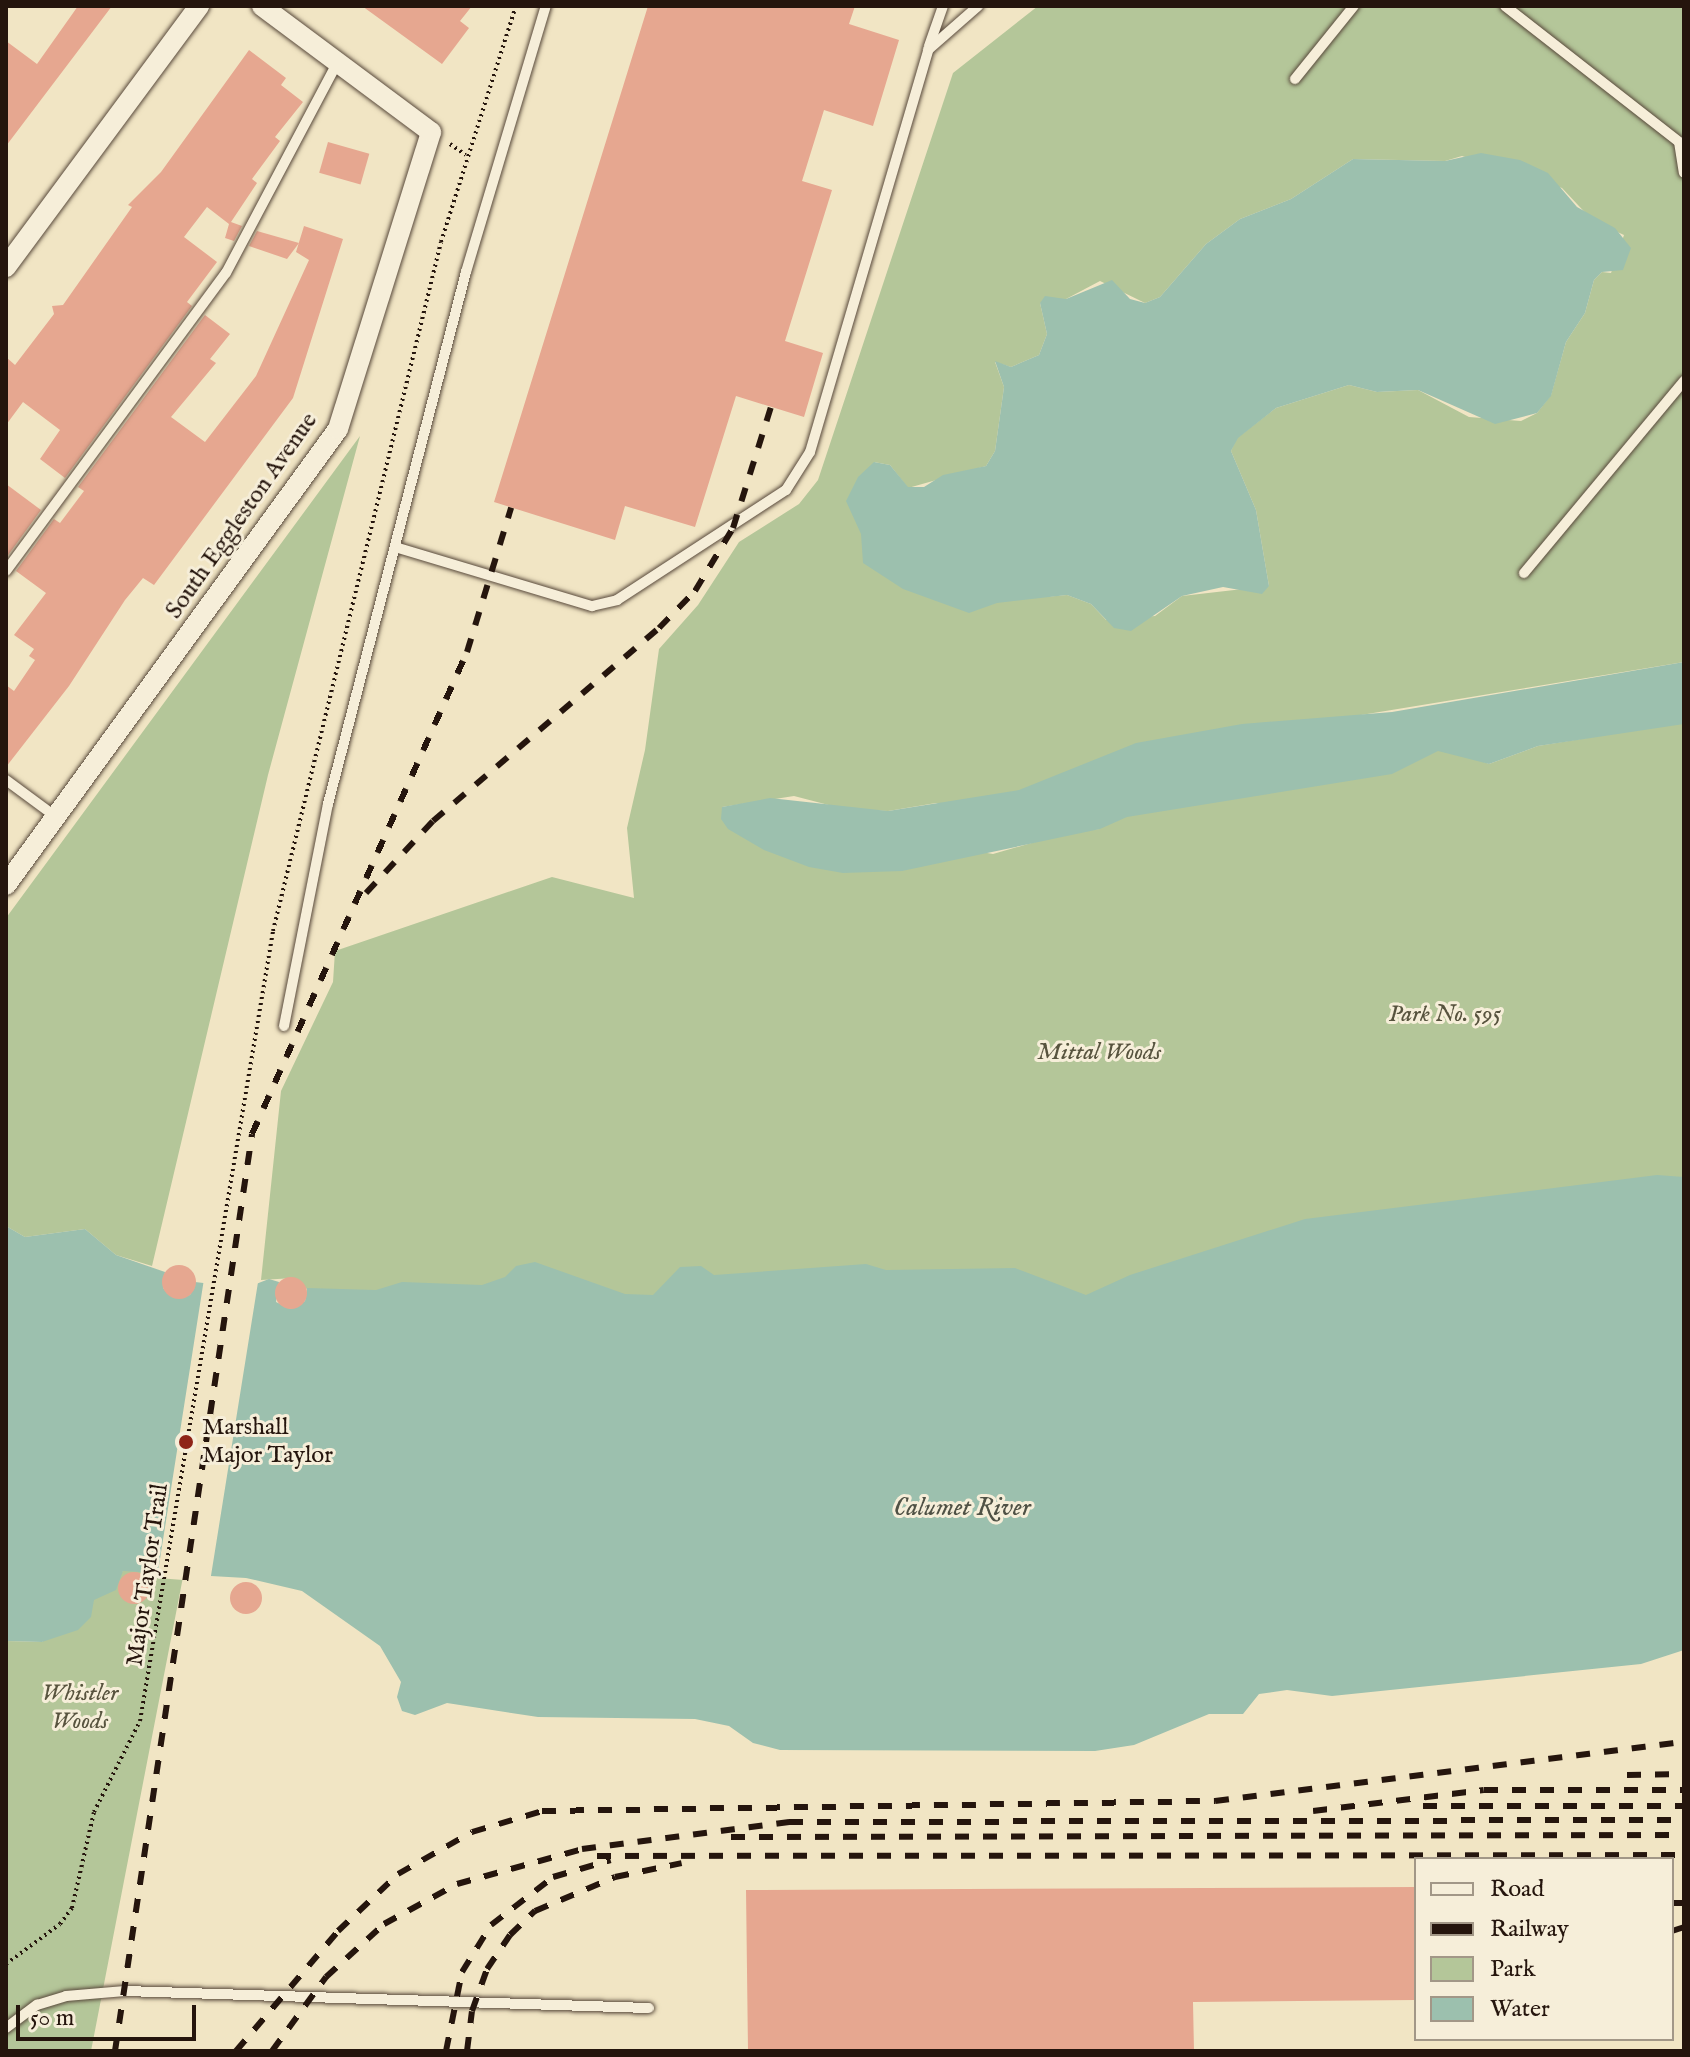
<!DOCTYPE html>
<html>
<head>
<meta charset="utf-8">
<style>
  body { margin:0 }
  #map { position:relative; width:1690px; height:2057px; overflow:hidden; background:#f1e5c4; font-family:"IM FELL English",serif }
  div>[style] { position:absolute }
  .green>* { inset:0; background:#b4c699 }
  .water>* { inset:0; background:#9cc0ae }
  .pier>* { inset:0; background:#f1e5c4 }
  .building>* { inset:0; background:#e6a790; transform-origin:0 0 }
  .round { border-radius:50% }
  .path>* { height:4px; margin-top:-2px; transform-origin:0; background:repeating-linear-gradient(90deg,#25150d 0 2px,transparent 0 6px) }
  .roads { filter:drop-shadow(0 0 2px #58493b) drop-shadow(0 0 2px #58493b) }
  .service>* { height:10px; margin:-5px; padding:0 5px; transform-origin:5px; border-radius:5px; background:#f6eed9 }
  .minor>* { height:20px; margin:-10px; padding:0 10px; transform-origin:10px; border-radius:10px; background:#f6eed9 }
  .rail>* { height:6px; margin-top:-3px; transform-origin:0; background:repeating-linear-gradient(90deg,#25150d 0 14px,transparent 0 28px) }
  .dots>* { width:22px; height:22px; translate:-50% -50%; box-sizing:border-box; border:4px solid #f6eed9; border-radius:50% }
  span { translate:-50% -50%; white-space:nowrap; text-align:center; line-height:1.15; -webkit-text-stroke:6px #f6eed9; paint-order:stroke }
  .street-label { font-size:24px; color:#25150d }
  .park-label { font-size:24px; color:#57533e; font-style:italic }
  .poi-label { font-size:24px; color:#25150d }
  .left { translate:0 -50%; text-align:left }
  .water-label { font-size:26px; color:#4f5145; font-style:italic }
  .frame { position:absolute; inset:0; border:8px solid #25150d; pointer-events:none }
  .legend { position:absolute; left:1414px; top:1857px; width:260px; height:184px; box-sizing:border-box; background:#f6eed9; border:2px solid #a29787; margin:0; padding:10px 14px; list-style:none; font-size:24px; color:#25150d }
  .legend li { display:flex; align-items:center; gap:16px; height:40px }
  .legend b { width:40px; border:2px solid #a29787 }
  .scale { position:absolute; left:16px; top:2005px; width:180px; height:36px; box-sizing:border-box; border:4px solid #25150d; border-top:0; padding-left:10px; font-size:24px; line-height:28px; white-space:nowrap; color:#25150d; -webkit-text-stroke:6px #f6eed9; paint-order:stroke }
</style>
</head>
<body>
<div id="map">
  <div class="green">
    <div style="clip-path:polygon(evenodd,1038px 6px,1684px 6px,1684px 662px,1361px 715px,1489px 764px,1538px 746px,1684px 722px,1684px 1226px,1045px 1306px,308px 1290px,294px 1278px,261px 1280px,281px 1091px,333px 982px,335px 951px,552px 877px,634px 898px,627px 828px,645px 750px,659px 649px,698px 605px,739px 542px,799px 504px,818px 480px,953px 73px,1038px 6px,1462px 156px,1562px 188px,1593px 221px,1624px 235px,1611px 273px,1602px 272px,1594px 280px,1585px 313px,1566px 342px,1551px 395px,1537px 413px,1521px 421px,1469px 417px,1418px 390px,1377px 392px,1349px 385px,1276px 408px,1237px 438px,1231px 451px,1256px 510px,1269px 586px,1182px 596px,1155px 616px,1106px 620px,1091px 604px,1067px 595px,1045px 597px,874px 462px,890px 465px,908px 488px,986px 466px,995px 451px,1004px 387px,995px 362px,1011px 367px,1039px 355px,1047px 334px,1040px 303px,1066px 299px,1100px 281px,1145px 303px,1160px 297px,1206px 244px,1240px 219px,1291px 199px,1353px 159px,1445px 161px,1462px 156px,1038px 6px,794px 796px,844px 809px,888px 811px,936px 803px,1100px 829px,1073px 831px,993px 854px,722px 807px,794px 796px)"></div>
    <div style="clip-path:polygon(360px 436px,268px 775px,152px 1266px,116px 1255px,85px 1229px,25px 1237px,6px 1226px,6px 918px)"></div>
    <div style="clip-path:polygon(134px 1570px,183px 1577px,91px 2051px,6px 2051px,6px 1641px,42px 1642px,123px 1571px)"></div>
  </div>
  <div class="water">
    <div style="clip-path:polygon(1481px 153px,1520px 160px,1548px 173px,1577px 207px,1615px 228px,1631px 248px,1623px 270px,1602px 272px,1594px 280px,1585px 313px,1566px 342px,1551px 396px,1537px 413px,1495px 424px,1418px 390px,1377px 392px,1349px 385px,1276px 408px,1238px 438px,1231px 451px,1256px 510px,1269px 586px,1262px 594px,1223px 587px,1182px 596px,1131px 631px,1114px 628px,1091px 604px,1067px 595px,997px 603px,969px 613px,903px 589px,863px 563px,861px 534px,846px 501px,858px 477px,874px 462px,890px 465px,908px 487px,924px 487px,943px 475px,986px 466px,995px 451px,1004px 387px,995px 361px,1011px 367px,1039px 355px,1047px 334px,1040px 303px,1045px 296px,1066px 299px,1112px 280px,1130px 299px,1145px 303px,1160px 297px,1206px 244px,1240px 219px,1291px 199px,1353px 159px,1445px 161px)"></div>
    <div style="clip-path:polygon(1684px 662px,1684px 724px,1538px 746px,1489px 764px,1438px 751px,1392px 774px,1127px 817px,1100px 829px,902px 871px,843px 873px,809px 867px,764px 850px,728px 829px,721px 819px,722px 807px,770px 798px,888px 811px,1019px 790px,1136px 743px,1242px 724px,1392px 712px)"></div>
    <div style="clip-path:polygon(1657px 1175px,1684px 1177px,1684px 1650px,1641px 1664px,1332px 1696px,1287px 1690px,1259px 1694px,1243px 1714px,1209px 1714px,1134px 1745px,1095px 1751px,780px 1750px,753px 1743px,729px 1726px,695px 1719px,538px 1717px,447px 1703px,415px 1715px,402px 1711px,397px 1697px,401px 1682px,380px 1646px,302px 1591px,246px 1578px,123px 1571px,116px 1590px,94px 1600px,91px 1617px,78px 1630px,42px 1642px,6px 1641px,6px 1226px,25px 1237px,85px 1229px,116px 1255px,165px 1272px,163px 1288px,175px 1298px,190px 1295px,195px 1282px,246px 1288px,269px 1279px,279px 1282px,276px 1302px,291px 1309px,305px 1301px,307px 1288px,376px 1290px,402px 1282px,482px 1285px,505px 1277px,516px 1266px,535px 1262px,625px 1294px,653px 1295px,680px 1267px,701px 1266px,714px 1275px,866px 1264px,886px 1270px,1015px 1268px,1086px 1295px,1130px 1275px,1305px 1219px)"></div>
  </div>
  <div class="pier">
    <div style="clip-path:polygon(259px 1276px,210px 1582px,157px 1578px,204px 1279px,245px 1284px)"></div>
  </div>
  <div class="building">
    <div style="clip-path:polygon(78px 6px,112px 6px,6px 146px,6px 41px,37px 64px)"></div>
    <div style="clip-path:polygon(362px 6px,472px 6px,460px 21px,469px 28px,442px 64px)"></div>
    <div style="clip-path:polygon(648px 6px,855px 6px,849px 24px,899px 40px,873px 126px,824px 110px,802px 181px,832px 190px,785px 341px,823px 353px,804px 417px,736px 396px,695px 527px,625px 506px,615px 540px,494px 502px)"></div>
    <div style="clip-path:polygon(249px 50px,286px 78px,281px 85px,303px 102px,275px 137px,280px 141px,252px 179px,257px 183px,231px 222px,242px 226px,234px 241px,225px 238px,229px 224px,207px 207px,184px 237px,217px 262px,187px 302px,192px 306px,65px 478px,40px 459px,60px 430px,23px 402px,6px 425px,6px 357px,15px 365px,54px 314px,52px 306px,63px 305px,132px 207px,128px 205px,161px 172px)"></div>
    <div style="left:328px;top:142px;width:43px;height:32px;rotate:16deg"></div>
    <div style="clip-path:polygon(304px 226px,343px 239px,293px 398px,154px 585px,143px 578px,125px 600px,69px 686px,6px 767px,6px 685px,14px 691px,35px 660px,29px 656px,34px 649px,14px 635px,46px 593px,16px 571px,54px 519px,60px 523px,84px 491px,78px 487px,205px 315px,230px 334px,210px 359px,216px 363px,171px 417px,205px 442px,256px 376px,309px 260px,296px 252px)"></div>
    <div style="clip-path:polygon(257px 231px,299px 243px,287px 259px,249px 246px)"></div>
    <div style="clip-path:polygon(6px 484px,41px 510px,6px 558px)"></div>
    <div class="round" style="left:162px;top:1265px;width:34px;height:34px"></div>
    <div class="round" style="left:275px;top:1277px;width:32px;height:32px"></div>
    <div class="round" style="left:118px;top:1572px;width:32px;height:32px"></div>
    <div class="round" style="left:230px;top:1582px;width:32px;height:32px"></div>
    <div style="clip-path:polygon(1416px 1887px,1416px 2000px,1193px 2002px,1194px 2051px,748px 2051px,746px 1890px)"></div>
  </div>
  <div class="path">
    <div style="left:450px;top:144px;width:19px;rotate:35deg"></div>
    <div style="left:6px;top:1964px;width:67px;rotate:-36.5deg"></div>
    <div style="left:60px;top:1924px;width:20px;rotate:-53deg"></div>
    <div style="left:72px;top:1908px;width:98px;rotate:-77.1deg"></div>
    <div style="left:94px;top:1812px;width:102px;rotate:-63.2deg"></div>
    <div style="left:140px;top:1721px;width:801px;rotate:-80.44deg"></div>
    <div style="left:273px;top:931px;width:709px;rotate:-76.3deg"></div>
    <div style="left:441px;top:242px;width:248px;rotate:-72.4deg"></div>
  </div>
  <div class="roads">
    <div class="service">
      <div style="left:1505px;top:6px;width:221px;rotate:38deg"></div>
      <div style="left:1679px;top:142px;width:31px;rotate:81deg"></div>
      <div style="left:929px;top:46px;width:42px;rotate:-70.7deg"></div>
      <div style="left:1295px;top:79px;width:94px;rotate:-51.1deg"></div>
      <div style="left:395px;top:547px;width:206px;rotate:16.7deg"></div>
      <div style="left:592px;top:606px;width:26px;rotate:-13deg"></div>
      <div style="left:617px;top:600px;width:202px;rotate:-33.1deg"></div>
      <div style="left:786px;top:490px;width:45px;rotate:-57.7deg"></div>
      <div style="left:810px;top:452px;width:419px;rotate:-73.6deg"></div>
      <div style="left:928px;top:50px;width:67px;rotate:-41.3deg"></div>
      <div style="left:6px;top:571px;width:370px;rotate:-53.6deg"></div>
      <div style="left:226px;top:273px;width:238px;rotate:-62.1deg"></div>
      <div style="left:1524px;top:573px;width:250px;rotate:-50.2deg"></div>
      <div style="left:6px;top:780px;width:62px;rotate:36.5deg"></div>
      <div style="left:284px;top:1026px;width:226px;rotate:-78.8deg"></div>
      <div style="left:328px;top:804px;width:550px;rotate:-75.46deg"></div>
      <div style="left:466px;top:272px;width:278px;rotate:-73.3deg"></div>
      <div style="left:6px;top:2028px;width:39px;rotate:-37deg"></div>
      <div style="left:37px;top:2005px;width:30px;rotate:-17deg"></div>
      <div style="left:66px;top:1996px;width:59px;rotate:-4.8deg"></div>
      <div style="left:125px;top:1991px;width:524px;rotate:1.86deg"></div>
    </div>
    <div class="minor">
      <div style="left:6px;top:267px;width:325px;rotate:-53.5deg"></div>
      <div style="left:6px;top:885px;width:564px;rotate:-53.94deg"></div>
      <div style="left:338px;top:429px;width:311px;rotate:-72.6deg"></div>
      <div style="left:431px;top:132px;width:211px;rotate:-143.3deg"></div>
    </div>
  </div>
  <div class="rail">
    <div style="left:366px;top:893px;width:98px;rotate:-47.1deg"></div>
    <div style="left:433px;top:821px;width:297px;rotate:-40.5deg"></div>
    <div style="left:659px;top:628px;width:52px;rotate:-45.8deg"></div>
    <div style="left:695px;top:591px;width:74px;rotate:-58.9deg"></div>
    <div style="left:733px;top:528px;width:127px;rotate:-72.6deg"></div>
    <div style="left:1627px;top:1775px;width:57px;rotate:-1deg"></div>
    <div style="left:1423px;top:1806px;width:261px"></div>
    <div style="left:1313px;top:1811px;width:172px;rotate:-7deg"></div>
    <div style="left:1484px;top:1790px;width:200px"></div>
    <div style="left:731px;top:1837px;width:953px;rotate:-0.12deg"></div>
    <div style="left:597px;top:1856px;width:1087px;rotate:-0.05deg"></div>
    <div style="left:1672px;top:1903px;width:12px"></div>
    <div style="left:1672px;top:1931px;width:13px;rotate:-18deg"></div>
    <div style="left:115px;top:2051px;width:927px;rotate:-81.5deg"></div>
    <div style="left:252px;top:1134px;width:528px;rotate:-65.96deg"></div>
    <div style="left:467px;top:652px;width:151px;rotate:-73deg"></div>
    <div style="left:236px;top:2051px;width:157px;rotate:-49.6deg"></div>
    <div style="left:338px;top:1931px;width:83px;rotate:-43.5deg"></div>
    <div style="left:398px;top:1874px;width:85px;rotate:-29.6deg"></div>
    <div style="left:472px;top:1832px;width:73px;rotate:-16.7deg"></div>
    <div style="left:542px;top:1811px;width:673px;rotate:-0.85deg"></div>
    <div style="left:1215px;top:1801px;width:473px;rotate:-7.2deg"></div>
    <div style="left:272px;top:2051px;width:92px;rotate:-53.9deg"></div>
    <div style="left:326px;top:1977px;width:79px;rotate:-42.4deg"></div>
    <div style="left:384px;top:1924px;width:83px;rotate:-28.7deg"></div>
    <div style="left:457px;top:1884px;width:130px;rotate:-15.6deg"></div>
    <div style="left:582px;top:1849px;width:209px;rotate:-7.4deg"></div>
    <div style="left:789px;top:1822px;width:895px;rotate:-0.13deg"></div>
    <div style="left:446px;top:2051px;width:81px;rotate:-78.6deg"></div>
    <div style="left:462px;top:1972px;width:55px;rotate:-58.3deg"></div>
    <div style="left:491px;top:1925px;width:78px;rotate:-37.7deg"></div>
    <div style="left:553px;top:1877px;width:60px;rotate:-16.3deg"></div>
    <div style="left:467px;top:2051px;width:40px;rotate:-82.9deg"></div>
    <div style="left:472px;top:2011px;width:45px;rotate:-70.3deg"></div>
    <div style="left:487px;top:1969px;width:41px;rotate:-55.9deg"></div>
    <div style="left:510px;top:1935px;width:35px;rotate:-44deg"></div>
    <div style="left:535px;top:1911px;width:87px;rotate:-23deg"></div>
    <div style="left:615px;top:1877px;width:68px;rotate:-11.8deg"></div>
  </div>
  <div class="dots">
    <div style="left:186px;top:1442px;background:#8f2418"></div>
  </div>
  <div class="street-label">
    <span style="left:242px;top:516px;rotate:-55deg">South Eggleston Avenue</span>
    <span style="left:148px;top:1575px;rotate:-82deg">Major Taylor Trail</span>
  </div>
  <div class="park-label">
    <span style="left:1445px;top:1015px">Park No. 595</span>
    <span style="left:1099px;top:1053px">Mittal Woods</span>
    <span style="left:80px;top:1708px">Whistler<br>Woods</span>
  </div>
  <div class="poi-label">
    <span class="left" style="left:202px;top:1442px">Marshall<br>Major Taylor</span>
  </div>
  <div class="water-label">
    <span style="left:962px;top:1508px">Calumet River</span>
  </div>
  <div class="frame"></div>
  <ul class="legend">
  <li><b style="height:10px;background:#f6eed9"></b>Road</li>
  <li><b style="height:10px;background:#25150d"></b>Railway</li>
  <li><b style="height:22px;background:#b4c699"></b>Park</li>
  <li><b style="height:22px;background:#9cc0ae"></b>Water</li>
  </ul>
  <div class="scale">50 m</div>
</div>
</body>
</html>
